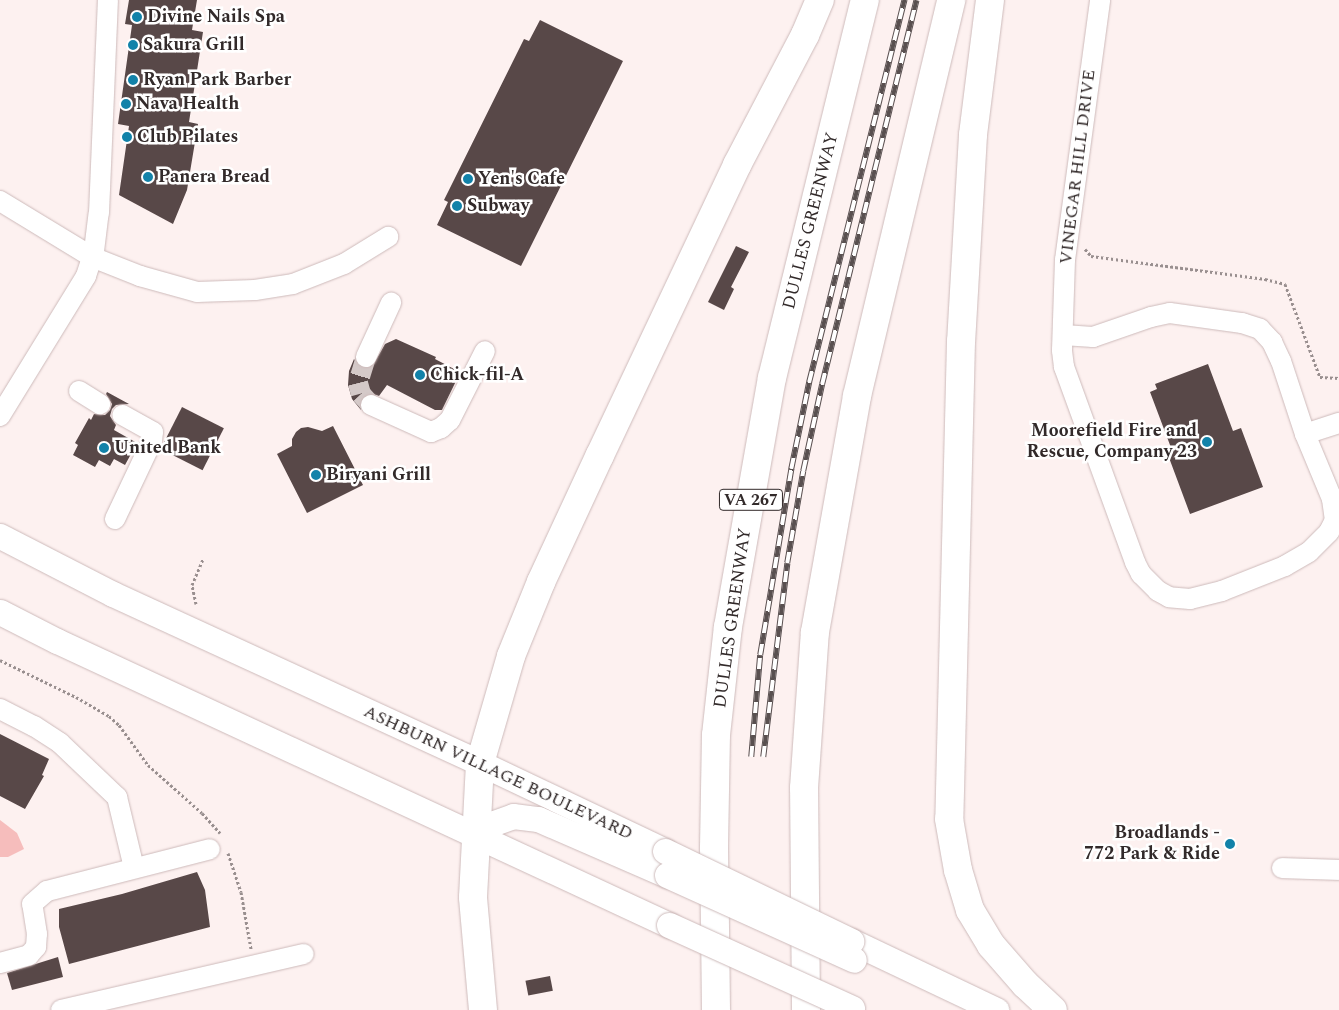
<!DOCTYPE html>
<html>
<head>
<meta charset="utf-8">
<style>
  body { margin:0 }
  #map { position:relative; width:1339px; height:1010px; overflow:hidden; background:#fdf1f0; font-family:Spectral,serif }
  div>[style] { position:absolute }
  .green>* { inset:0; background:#f6bdbc }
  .building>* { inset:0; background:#584848; transform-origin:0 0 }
  .minor-tunnel>* { height:20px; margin-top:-10px; transform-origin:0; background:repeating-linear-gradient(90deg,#d4c9c8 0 20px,transparent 0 30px) }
  .path>* { height:3px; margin-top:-1.5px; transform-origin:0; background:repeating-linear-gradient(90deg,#998f8f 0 2.5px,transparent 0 5px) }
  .roads { filter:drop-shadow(0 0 1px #cdbaba) drop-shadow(0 0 1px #cdbaba) }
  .minor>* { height:20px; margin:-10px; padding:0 10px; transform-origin:10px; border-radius:10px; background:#fff }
  .major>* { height:25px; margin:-12.5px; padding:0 12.5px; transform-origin:12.5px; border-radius:12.5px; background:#fff }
  .highway>* { height:28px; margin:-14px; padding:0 14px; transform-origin:14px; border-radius:14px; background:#fff }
  .rail>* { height:5.5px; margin-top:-2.75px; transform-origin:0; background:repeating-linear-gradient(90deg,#fff 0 11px,#595050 0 22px); box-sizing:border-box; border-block:1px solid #595050 }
  .bridges { filter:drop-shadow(0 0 1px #cdbaba) drop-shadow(0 0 1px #cdbaba) }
  .major-bridge>* { height:25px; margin:-12.5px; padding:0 12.5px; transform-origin:12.5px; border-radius:12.5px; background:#fff }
  .dots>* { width:14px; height:14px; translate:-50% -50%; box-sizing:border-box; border:2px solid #fff; border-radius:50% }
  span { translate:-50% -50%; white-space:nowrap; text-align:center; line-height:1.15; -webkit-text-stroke:5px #fff; paint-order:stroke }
  .shield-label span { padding:1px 4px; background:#fff; border:1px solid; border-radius:4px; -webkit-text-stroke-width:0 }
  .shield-label { font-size:16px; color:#322a2a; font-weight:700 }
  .poi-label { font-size:18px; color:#322a2a; font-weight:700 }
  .left { translate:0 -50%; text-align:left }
  .right { translate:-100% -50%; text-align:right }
  .street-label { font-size:18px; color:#322a2a }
</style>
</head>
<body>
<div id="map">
  <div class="green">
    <div style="clip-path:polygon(0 820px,17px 833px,24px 849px,8px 857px,0 857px)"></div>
  </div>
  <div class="building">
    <div style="clip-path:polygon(129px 0,197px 0,192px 30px,203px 32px,189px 122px,198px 124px,187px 190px,173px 224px,119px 195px,129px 126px,118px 124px,132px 25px,125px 24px)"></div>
    <div style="clip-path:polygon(540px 20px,623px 61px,521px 266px,437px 225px,448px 202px,444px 200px,524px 39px,529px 41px)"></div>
    <div style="clip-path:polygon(736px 246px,749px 252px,731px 287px,734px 289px,724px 310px,708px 302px)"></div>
    <div style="clip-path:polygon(396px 339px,436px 357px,435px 359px,456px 370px,454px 375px,458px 377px,442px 410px,435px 410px,387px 385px,379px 396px,370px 393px,364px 396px,360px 401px,361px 410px,352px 399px,348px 385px,349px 371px,354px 359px,361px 368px,372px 367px,385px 344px)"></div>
    <div style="clip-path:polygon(1208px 364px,1233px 431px,1241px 428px,1263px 487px,1190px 514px,1168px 455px,1173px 453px,1150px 392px,1157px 389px,1155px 384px)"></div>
    <div style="clip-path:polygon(107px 392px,129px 404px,116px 405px,112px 409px,110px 416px,116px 425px,114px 430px,137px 443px,125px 465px,114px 459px,110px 466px,99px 460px,95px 467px,73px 455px,78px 445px,75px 443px,89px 418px,91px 420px,94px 414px,105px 415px,110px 410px,112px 404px,106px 394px)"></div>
    <div style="left:182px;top:407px;width:47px;height:47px;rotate:27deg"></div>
    <div style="clip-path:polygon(333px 426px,363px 485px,307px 513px,277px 454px,292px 446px,292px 439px,296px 432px,301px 428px,308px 427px,322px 431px)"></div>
    <div style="clip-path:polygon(0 734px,49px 759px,42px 775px,44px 776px,25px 809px,0 796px)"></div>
    <div style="clip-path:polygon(197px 872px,205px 890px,210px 927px,69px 964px,59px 927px,59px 909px,122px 894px)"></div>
    <div style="clip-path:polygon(58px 957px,63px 977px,12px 990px,7px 973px)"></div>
    <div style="left:550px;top:976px;width:15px;height:25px;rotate:79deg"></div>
  </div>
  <div class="minor-tunnel">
    <div style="left:366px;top:357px;width:27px;rotate:107deg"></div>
    <div style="left:358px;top:383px;width:11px;rotate:75deg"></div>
    <div style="left:361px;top:394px;width:15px;rotate:48deg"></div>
  </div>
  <div class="path">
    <div style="left:1085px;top:249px;width:9px;rotate:49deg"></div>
    <div style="left:1091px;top:256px;width:176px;rotate:7.5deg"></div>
    <div style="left:1265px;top:279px;width:21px;rotate:14deg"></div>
    <div style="left:1285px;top:284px;width:99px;rotate:69.4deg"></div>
    <div style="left:1320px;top:377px;width:19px;rotate:3deg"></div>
    <div style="left:196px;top:604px;width:19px;rotate:-102deg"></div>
    <div style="left:192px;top:585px;width:28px;rotate:-67deg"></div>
    <div style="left:0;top:660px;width:85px;rotate:26deg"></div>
    <div style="left:76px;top:697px;width:38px;rotate:30deg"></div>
    <div style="left:109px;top:716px;width:13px;rotate:42deg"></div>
    <div style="left:119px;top:725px;width:49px;rotate:54.1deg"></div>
    <div style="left:148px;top:765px;width:72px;rotate:41.6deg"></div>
    <div style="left:202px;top:813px;width:27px;rotate:48deg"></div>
    <div style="left:228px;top:853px;width:41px;rotate:71.6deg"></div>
    <div style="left:241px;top:892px;width:58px;rotate:80deg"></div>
  </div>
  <div class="roads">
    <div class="minor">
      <div style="left:0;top:201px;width:108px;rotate:31.3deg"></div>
      <div style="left:92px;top:257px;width:52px;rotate:21.6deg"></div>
      <div style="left:140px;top:276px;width:59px;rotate:15.7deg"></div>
      <div style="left:197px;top:292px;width:58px;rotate:-2deg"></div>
      <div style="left:255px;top:290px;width:38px;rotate:-9deg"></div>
      <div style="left:293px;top:284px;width:55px;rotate:-21.4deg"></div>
      <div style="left:344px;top:264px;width:52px;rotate:-31.5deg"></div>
      <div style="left:1063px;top:335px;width:30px;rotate:4deg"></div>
      <div style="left:1093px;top:337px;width:61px;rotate:-19deg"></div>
      <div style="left:1151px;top:317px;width:19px;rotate:-12deg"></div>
      <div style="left:1170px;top:313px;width:73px;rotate:7.9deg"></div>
      <div style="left:1242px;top:323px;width:19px;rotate:18deg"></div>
      <div style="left:1260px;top:329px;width:18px;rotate:47deg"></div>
      <div style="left:1272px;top:342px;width:21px;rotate:65deg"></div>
      <div style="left:1281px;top:361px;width:77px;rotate:71.8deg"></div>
      <div style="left:1305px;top:434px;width:70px;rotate:67.4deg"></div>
      <div style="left:1332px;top:499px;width:21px;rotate:82deg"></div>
      <div style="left:1335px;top:520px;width:13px;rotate:117deg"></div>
      <div style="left:1329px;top:532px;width:28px;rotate:135deg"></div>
      <div style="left:1309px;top:552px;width:28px;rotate:150deg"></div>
      <div style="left:1285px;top:566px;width:68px;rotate:158.4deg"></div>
      <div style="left:1222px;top:591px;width:33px;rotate:166deg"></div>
      <div style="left:1190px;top:599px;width:21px;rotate:-175deg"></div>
      <div style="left:1169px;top:597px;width:13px;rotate:-151deg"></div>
      <div style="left:1158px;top:591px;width:24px;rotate:-135deg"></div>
      <div style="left:1141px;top:574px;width:13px;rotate:-117deg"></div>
      <div style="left:1135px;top:562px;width:208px;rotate:-110deg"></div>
      <div style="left:1064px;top:367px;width:17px;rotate:-97deg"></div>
      <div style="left:1062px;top:350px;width:90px;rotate:-88.1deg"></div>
      <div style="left:1065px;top:260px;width:262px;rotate:-82.3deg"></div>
      <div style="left:366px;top:357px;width:60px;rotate:-65.2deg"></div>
      <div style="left:79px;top:391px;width:25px;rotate:32deg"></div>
      <div style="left:371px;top:405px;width:66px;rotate:24.2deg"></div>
      <div style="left:431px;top:432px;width:11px;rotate:-22deg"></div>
      <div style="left:441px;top:428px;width:12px;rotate:-42deg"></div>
      <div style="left:450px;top:420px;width:77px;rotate:-63.1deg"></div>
      <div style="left:0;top:416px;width:164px;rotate:-58.4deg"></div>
      <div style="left:86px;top:276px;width:26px;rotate:-72deg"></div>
      <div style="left:94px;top:251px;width:38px;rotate:-83deg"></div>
      <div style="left:99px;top:213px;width:213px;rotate:-87.6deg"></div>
      <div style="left:1305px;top:434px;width:36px;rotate:-18deg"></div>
      <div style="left:115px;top:519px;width:86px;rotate:-64.6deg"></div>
      <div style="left:152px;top:441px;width:9px;rotate:-84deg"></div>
      <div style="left:153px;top:432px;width:35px;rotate:-151deg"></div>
      <div style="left:0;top:709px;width:38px;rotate:27deg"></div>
      <div style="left:34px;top:726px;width:31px;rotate:33deg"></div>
      <div style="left:60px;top:743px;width:79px;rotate:43.5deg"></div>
      <div style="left:117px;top:797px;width:73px;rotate:76.5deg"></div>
      <div style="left:1282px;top:868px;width:57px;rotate:2deg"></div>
      <div style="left:0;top:963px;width:30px;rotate:-15deg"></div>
      <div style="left:29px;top:955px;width:11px;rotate:-49deg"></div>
      <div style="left:36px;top:947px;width:13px;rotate:-86deg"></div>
      <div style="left:37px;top:934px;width:30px;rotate:-99deg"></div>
      <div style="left:32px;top:904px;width:20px;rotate:-41deg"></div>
      <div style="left:47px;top:891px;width:168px;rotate:-14.4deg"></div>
      <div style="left:61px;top:1010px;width:249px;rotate:-13deg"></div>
    </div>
    <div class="major">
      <div style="left:0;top:536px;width:127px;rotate:27.2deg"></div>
      <div style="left:113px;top:594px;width:404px;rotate:24.7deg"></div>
      <div style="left:480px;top:763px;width:205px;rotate:25.4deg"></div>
      <div style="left:0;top:612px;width:64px;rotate:27deg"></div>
      <div style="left:57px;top:641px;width:675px;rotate:24.89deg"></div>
      <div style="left:477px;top:836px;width:21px;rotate:-37deg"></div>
      <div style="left:494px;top:823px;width:20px;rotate:-20deg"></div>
      <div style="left:513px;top:816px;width:25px;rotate:7deg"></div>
      <div style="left:538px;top:819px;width:141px;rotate:23.5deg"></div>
      <div style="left:851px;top:941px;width:161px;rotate:25.4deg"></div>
    </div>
    <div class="highway">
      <div style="left:990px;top:0;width:136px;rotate:97.2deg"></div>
      <div style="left:973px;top:135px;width:206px;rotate:93.3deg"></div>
      <div style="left:961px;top:341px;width:478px;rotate:91.4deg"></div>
      <div style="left:949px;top:819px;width:52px;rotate:80deg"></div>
      <div style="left:958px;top:870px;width:42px;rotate:73.3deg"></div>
      <div style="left:970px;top:910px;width:41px;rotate:59deg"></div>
      <div style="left:991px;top:945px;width:52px;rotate:48.9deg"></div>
      <div style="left:1025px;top:984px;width:38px;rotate:43deg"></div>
      <div style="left:483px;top:1010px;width:113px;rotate:-95.1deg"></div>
      <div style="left:473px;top:897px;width:134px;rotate:-87deg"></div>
      <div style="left:480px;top:763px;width:111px;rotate:-73.8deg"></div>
      <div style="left:511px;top:656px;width:80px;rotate:-67.9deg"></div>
      <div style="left:541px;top:582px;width:140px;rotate:-65.1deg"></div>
      <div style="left:600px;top:455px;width:321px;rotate:-64.7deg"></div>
      <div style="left:737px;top:165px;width:147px;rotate:-62.4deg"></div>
      <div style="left:805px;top:35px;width:38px;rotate:-67deg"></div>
      <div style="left:716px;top:1010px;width:162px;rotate:-90.7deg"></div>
      <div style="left:714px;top:848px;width:113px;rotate:-89deg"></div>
      <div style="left:716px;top:735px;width:109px;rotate:-83.7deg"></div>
      <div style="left:728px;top:627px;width:253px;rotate:-80deg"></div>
      <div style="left:772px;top:378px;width:389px;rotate:-76.2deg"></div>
      <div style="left:806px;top:1010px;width:222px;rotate:-90.5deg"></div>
      <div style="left:804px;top:788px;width:156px;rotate:-86deg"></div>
      <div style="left:815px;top:632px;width:240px;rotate:-79.9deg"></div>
      <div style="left:857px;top:396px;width:407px;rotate:-76.6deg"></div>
    </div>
  </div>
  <div class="rail">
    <div style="left:751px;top:757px;width:102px;rotate:-85deg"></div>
    <div style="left:760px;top:655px;width:189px;rotate:-80.5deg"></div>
    <div style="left:791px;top:469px;width:89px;rotate:-78.3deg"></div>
    <div style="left:809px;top:382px;width:394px;rotate:-76deg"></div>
    <div style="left:763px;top:757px;width:195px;rotate:-82.9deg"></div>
    <div style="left:787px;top:563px;width:93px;rotate:-80.1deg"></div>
    <div style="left:803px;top:471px;width:89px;rotate:-77.7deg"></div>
    <div style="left:822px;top:384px;width:395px;rotate:-76.2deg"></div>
  </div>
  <div class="bridges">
    <div class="major-bridge">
      <div style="left:665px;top:851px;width:207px;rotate:25.8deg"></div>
      <div style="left:667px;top:875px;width:205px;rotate:24.4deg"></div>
      <div style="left:669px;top:925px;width:201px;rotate:24.4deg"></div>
    </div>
  </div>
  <div class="dots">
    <div style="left:137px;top:17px;background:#1282a9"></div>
    <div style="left:133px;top:45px;background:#1282a9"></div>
    <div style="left:133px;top:80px;background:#1282a9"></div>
    <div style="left:126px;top:104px;background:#1282a9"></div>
    <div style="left:127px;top:137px;background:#1282a9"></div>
    <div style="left:148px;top:177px;background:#1282a9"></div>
    <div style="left:468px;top:179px;background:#1282a9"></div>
    <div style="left:457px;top:206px;background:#1282a9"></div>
    <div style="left:420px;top:375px;background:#1282a9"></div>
    <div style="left:1207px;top:442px;background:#1282a9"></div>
    <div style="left:104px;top:448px;background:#1282a9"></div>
    <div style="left:316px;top:475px;background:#1282a9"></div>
    <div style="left:1230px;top:844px;background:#1282a9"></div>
  </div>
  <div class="shield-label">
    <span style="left:751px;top:500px">VA 267</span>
  </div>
  <div class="poi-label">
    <span class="left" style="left:147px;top:17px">Divine Nails Spa</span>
    <span class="left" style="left:143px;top:45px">Sakura Grill</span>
    <span class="left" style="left:143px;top:80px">Ryan Park Barber</span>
    <span class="left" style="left:136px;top:104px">Nava Health</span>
    <span class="left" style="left:137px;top:137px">Club Pilates</span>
    <span class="left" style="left:158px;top:177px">Panera Bread</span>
    <span class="left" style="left:478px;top:179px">Yen's Cafe</span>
    <span class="left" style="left:467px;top:206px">Subway</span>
    <span class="left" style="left:430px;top:375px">Chick-fil-A</span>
    <span class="right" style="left:1197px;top:442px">Moorefield Fire and<br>Rescue, Company 23</span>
    <span class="left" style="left:114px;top:448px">United Bank</span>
    <span class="left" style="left:326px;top:475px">Biryani Grill</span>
    <span class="right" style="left:1220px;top:844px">Broadlands -<br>772 Park &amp; Ride</span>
  </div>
  <div class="street-label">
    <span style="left:1078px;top:167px;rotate:-83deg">VINEGAR HILL DRIVE</span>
    <span style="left:811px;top:221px;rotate:-76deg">DULLES GREENWAY</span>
    <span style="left:733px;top:618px;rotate:-82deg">DULLES GREENWAY</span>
    <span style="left:498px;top:773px;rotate:25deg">ASHBURN VILLAGE BOULEVARD</span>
  </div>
</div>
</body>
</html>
